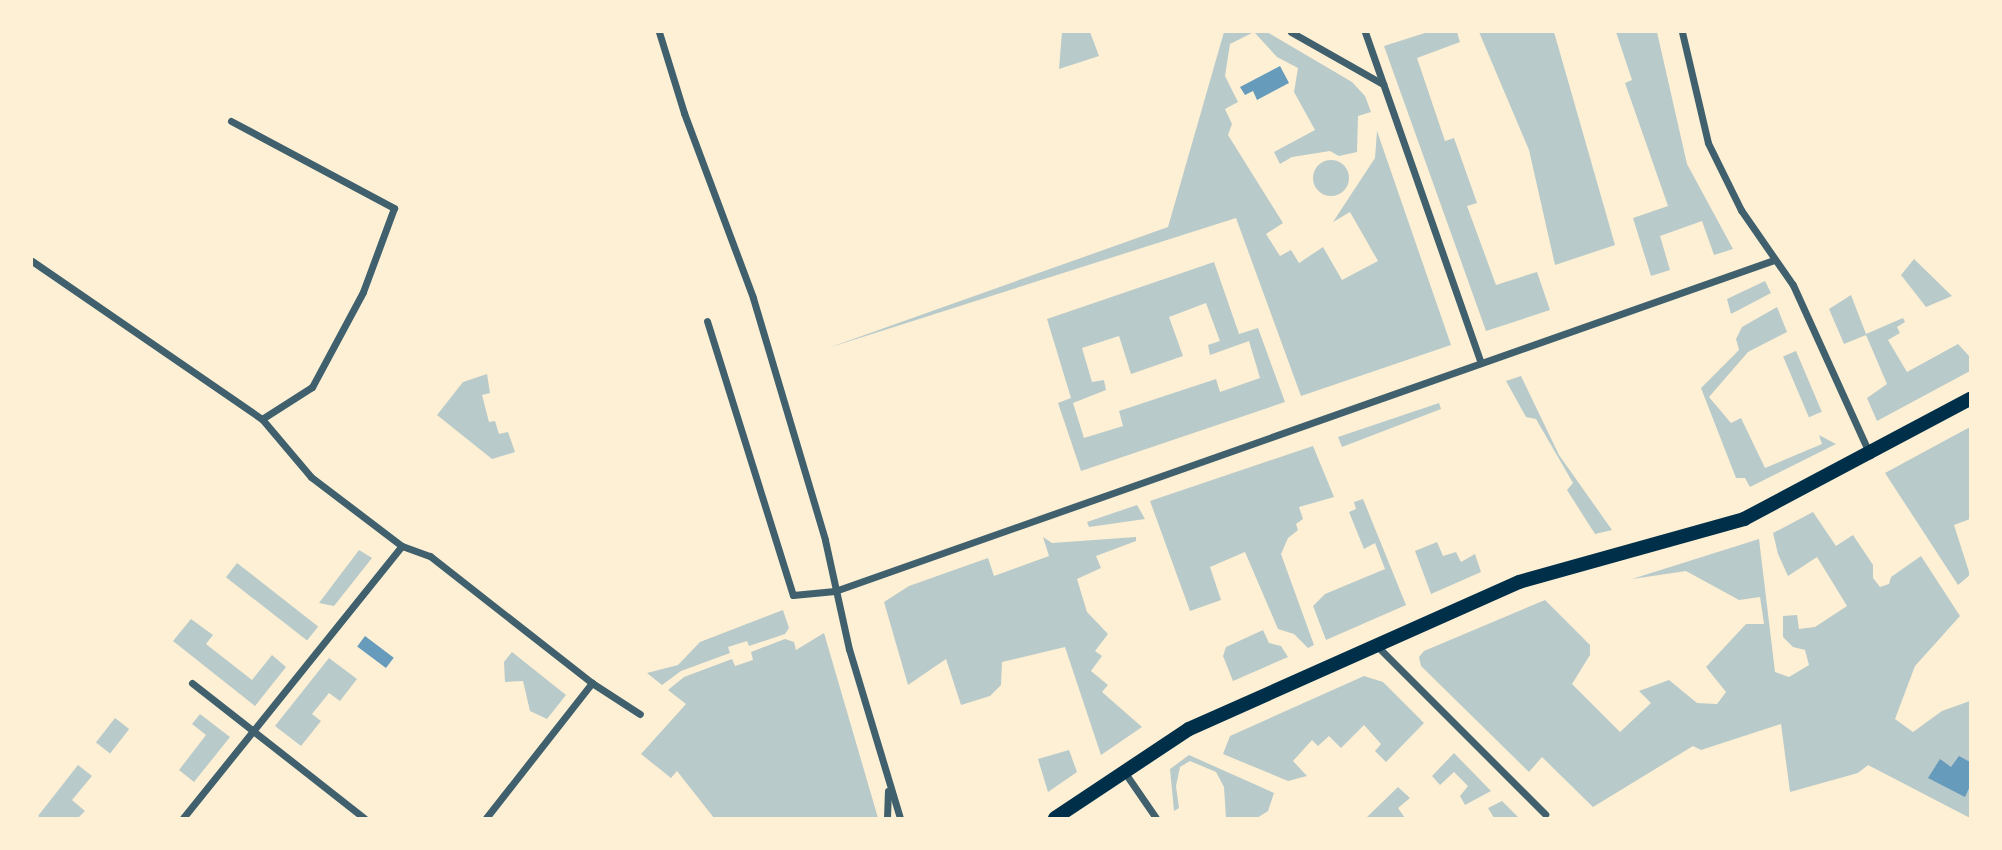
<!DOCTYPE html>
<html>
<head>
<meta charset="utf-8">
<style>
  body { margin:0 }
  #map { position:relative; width:2002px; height:850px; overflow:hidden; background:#fdf0d5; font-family:Bitter,serif }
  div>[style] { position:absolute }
  .green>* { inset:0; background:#b9caca; transform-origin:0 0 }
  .round { border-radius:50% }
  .water>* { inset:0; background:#669bbc; transform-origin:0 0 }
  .minor>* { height:7px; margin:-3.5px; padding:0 3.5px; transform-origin:3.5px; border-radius:3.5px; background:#3f606c }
  .secondary>* { height:14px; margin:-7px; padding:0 7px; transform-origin:7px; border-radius:7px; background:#003049 }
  span { translate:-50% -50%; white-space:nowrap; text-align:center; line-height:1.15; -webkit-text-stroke:6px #fdf0d5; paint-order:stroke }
  .frame { position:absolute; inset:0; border:33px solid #fdf0d5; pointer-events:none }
</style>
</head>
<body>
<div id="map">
  <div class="green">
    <div style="clip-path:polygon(1062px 32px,1090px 32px,1099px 56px,1059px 69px)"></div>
    <div style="clip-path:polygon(1224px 32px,1254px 32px,1230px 44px,1225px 76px,1238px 102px,1225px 109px,1232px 124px,1228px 135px,1283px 223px,1266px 234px,1280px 256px,1291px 250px,1299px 263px,1323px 247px,1342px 280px,1378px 261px,1350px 212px,1333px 222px,1375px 158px,1377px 131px,1451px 345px,1301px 396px,1236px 218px,828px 348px,1168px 227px)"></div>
    <div style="clip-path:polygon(1254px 32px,1267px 32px,1352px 82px,1365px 96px,1371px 112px,1358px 116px,1357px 152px,1339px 156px,1330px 151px,1292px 157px,1280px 164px,1274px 152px,1315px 130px,1294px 92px,1298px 68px,1277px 57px)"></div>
    <div style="clip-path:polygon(1428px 32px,1457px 32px,1460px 42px,1417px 58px,1445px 141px,1454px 138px,1477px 203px,1467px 206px,1496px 285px,1537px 272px,1550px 310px,1486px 331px,1384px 46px)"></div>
    <div style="clip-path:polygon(1479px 32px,1554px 32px,1615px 245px,1555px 265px,1529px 150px)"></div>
    <div style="clip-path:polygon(1616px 32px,1657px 32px,1687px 164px,1733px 249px,1714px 255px,1702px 221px,1660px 236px,1670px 270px,1651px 276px,1633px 218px,1668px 206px,1625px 83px,1632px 80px)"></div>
    <div class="round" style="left:1313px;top:160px;width:36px;height:36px"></div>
    <div style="clip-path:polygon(1914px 259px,1952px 296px,1926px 307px,1901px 275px)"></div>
    <div style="clip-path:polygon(evenodd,1214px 262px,1239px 334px,1258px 328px,1285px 402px,1081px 471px,1058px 403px,1071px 398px,1047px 319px,1214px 262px,1206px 303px,1220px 341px,1208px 345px,1210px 355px,1249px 341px,1260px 378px,1220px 392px,1216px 379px,1119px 411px,1123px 426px,1084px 438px,1073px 403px,1106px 390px,1104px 380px,1092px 382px,1082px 348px,1119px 336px,1131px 374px,1183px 356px,1169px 317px,1206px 303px)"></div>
    <div style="clip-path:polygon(1765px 281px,1771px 293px,1731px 314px,1727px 299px)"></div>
    <div style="clip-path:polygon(1851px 295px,1866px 334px,1903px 318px,1905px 322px,1897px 327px,1900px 333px,1888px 340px,1907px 372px,1958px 344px,1970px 357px,1970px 371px,1877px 421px,1867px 398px,1887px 384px,1866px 335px,1844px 344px,1829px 309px)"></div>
    <div style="clip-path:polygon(1777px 307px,1787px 332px,1748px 352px,1709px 397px,1731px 423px,1741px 418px,1765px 468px,1822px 444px,1819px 435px,1836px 444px,1750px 487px,1745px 478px,1736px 478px,1701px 388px,1739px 350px,1736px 339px,1742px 327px)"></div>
    <div style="left:1796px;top:351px;width:66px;height:14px;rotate:67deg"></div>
    <div style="clip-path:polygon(487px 374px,490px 393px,482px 395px,489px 422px,495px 421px,499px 434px,508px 432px,515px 452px,492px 459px,437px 415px,463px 382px)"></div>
    <div style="clip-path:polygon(1521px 376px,1559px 455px,1612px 530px,1595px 534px,1567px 490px,1573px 483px,1536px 419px,1526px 417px,1506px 381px)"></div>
    <div style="clip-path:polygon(1439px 403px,1441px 409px,1342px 447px,1338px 437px)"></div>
    <div style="clip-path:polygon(1970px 427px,1970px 519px,1954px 525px,1970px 575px,1958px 585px,1885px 473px)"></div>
    <div style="clip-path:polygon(1313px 446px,1334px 497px,1299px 507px,1303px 519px,1296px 524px,1298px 530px,1288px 538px,1281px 554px,1314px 645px,1308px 648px,1294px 634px,1278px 629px,1245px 552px,1210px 567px,1221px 600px,1190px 611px,1150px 501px)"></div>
    <div style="clip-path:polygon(1363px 499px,1406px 605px,1326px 640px,1313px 606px,1325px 594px,1385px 569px,1375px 543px,1364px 549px,1349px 512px,1356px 509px,1354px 502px)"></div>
    <div style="clip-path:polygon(1137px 505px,1145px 519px,1089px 527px,1087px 522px)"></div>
    <div style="clip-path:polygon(1813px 512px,1836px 546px,1853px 535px,1873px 565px,1873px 578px,1880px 587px,1889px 584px,1891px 577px,1921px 556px,1960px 616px,1915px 666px,1895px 719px,1913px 732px,1942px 711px,1970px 701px,1970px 818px,1868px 765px,1858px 773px,1790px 792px,1781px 724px,1701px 750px,1693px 746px,1593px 807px,1542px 757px,1529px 772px,1421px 666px,1419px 657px,1424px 651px,1545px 600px,1590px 645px,1590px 655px,1572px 684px,1620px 732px,1651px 703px,1639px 691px,1669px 680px,1697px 703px,1717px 704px,1726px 692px,1706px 667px,1746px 624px,1764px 624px,1760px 597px,1739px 600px,1686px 571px,1632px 579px,1759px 539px,1775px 672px,1789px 677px,1809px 665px,1805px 650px,1793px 647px,1783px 637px,1783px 616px,1797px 615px,1799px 629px,1815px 627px,1847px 606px,1817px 557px,1788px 576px,1778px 554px,1773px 533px)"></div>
    <div style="clip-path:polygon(1043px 537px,1052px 543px,1136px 537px,1136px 541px,1096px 556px,1101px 568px,1077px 579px,1087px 612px,1108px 634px,1095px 651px,1102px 656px,1091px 671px,1108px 685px,1102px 692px,1142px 727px,1101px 755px,1065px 647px,1002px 662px,1001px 685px,990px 696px,961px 705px,946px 659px,908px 685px,884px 602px,909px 586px,988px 558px,994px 576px,1049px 556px)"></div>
    <div style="clip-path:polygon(1437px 542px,1443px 556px,1456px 552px,1461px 562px,1475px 554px,1481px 572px,1431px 594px,1415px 551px)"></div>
    <div style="clip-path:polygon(359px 550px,372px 558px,334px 606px,319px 603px)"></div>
    <div style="left:237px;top:563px;width:103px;height:18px;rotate:38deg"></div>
    <div style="clip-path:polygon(783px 610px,789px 628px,785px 634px,749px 646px,747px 641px,728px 647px,730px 653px,681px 671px,662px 685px,647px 673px,678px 665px,700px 642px)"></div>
    <div style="clip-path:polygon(191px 619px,213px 635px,206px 644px,252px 680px,272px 655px,286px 667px,255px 706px,173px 641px)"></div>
    <div style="clip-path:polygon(1263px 630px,1269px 643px,1281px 646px,1288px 657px,1233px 681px,1223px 656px,1226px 647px)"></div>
    <div style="clip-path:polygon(824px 633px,878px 818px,714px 818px,677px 771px,671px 778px,641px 754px,686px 704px,668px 690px,684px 677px,732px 659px,735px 666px,753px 660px,751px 652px,785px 639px,794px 642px,796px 650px)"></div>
    <div style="clip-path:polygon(512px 652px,566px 695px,547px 719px,530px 711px,523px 681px,505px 682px,504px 662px)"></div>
    <div style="clip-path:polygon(329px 658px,357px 679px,340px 701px,329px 693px,312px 714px,321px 721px,301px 746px,275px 726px)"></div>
    <div style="clip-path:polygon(1364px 676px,1383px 682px,1424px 723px,1386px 762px,1375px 751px,1381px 744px,1364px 725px,1341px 748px,1329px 736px,1318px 746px,1312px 740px,1293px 761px,1307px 776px,1288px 781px,1223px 754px,1230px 736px)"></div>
    <div style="clip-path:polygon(200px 714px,230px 737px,194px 782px,179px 770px,206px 735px,192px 724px)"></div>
    <div style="left:115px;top:718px;width:18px;height:31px;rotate:38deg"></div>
    <div style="clip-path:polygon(1069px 750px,1077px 772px,1048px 792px,1038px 759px)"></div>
    <div style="clip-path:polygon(1454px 753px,1491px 791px,1465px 805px,1460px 796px,1468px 786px,1454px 772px,1440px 785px,1432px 776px)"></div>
    <div style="clip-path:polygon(1189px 755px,1274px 793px,1268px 811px,1257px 818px,1226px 818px,1224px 787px,1216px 772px,1190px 761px,1180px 767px,1176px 786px,1179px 808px,1174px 811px,1170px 769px)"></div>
    <div style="clip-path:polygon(78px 765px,92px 776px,72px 800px,85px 811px,78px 818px,41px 818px,38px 816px)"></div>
    <div style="clip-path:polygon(1398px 787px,1410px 798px,1398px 808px,1405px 818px,1366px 818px)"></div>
    <div style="clip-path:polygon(1502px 801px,1519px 818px,1494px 818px,1488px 808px)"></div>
  </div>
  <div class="water">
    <div style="clip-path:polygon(1280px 66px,1289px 83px,1257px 100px,1253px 91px,1245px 95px,1240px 87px)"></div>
    <div style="left:365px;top:636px;width:36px;height:13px;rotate:37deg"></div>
    <div style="clip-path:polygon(1959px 756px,1970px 762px,1970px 786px,1965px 797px,1928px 778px,1940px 759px,1951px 767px)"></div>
  </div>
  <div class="minor">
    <div style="left:659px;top:32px;width:85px;rotate:72.8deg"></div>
    <div style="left:684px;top:113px;width:197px;rotate:69.5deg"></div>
    <div style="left:753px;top:298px;width:252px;rotate:73.4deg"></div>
    <div style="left:825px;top:540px;width:112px;rotate:77.6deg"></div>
    <div style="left:849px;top:649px;width:177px;rotate:73.2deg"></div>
    <div style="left:1291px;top:32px;width:106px;rotate:29.5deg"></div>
    <div style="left:1365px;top:32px;width:349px;rotate:70.7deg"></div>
    <div style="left:1682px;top:32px;width:114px;rotate:76.8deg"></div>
    <div style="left:1708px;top:143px;width:75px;rotate:63.8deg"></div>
    <div style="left:1741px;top:210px;width:91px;rotate:55.3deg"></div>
    <div style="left:1793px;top:285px;width:187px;rotate:65.6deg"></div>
    <div style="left:231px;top:121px;width:185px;rotate:28.1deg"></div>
    <div style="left:394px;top:208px;width:90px;rotate:110.3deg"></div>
    <div style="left:363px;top:292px;width:108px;rotate:118.2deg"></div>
    <div style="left:312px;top:387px;width:59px;rotate:147.4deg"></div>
    <div style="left:32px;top:261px;width:279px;rotate:34.5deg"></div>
    <div style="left:262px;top:419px;width:76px;rotate:49.8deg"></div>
    <div style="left:311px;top:477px;width:114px;rotate:37.2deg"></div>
    <div style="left:402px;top:546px;width:30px;rotate:20deg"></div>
    <div style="left:430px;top:556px;width:206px;rotate:38.1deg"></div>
    <div style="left:592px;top:683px;width:57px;rotate:32.9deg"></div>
    <div style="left:707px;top:321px;width:287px;rotate:72.6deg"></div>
    <div style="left:793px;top:595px;width:42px;rotate:-5.4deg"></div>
    <div style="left:835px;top:591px;width:996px;rotate:-19.42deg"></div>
    <div style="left:1377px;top:646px;width:238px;rotate:45deg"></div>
    <div style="left:192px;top:683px;width:219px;rotate:38.1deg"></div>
    <div style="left:1123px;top:770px;width:58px;rotate:55.5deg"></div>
    <div style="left:183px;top:818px;width:349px;rotate:-51.2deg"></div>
    <div style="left:486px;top:818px;width:172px;rotate:-51.9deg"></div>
    <div style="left:887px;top:818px;width:27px;rotate:-88deg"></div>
  </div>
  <div class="secondary">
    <div style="left:1055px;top:818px;width:161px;rotate:-33.6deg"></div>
    <div style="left:1189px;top:729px;width:361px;rotate:-24deg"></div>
    <div style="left:1519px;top:582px;width:234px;rotate:-15.6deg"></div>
    <div style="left:1744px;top:519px;width:256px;rotate:-28deg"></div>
  </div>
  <div class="frame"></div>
</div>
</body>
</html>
